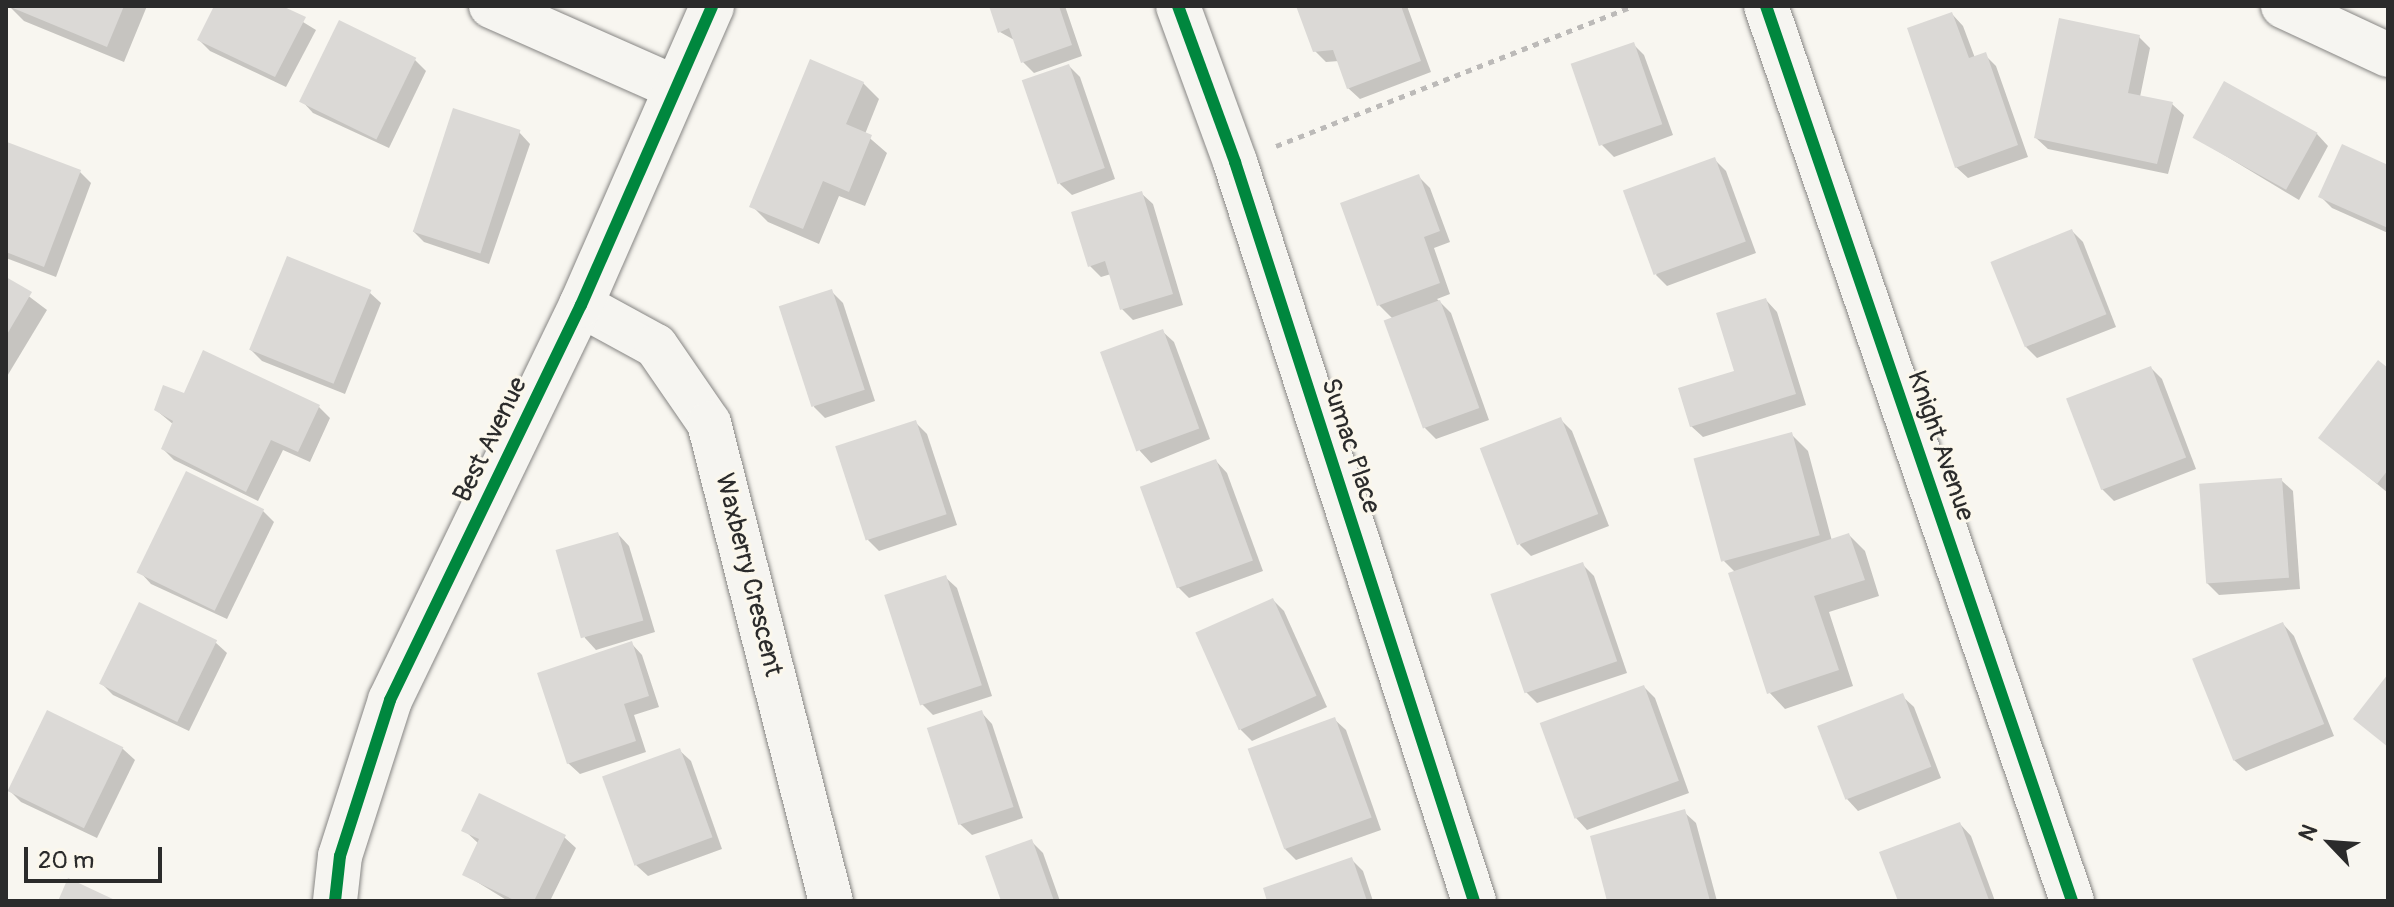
<!DOCTYPE html>
<html>
<head>
<meta charset="utf-8">
<style>
  body { margin:0 }
  #map { position:relative; width:2394px; height:907px; overflow:hidden; background:#f8f6f0; font-family:Pangolin,sans-serif }
  div>[style] { position:absolute }
  .shadow>* { inset:0; background:#0003 }
  .building>* { inset:0; background:#dbd9d6; transform-origin:0 0 }
  .path>* { height:5px; margin-top:-2.5px; transform-origin:0; background:repeating-linear-gradient(90deg,#bcbab8 0 6px,transparent 0 12px) }
  .roads { filter:drop-shadow(0 0 2px #878684) drop-shadow(0 0 2px #878684) }
  .minor>* { height:44px; margin:-22px; padding:0 22px; transform-origin:22px; border-radius:22px; background:#f6f5f1 }
  .cycleway>* { height:12px; margin:-6px; padding:0 6px; transform-origin:6px; border-radius:6px; background:#00873e }
  span { translate:-50% -50%; white-space:nowrap; text-align:center; line-height:1.15; -webkit-text-stroke:6px #fbf7ec; paint-order:stroke }
  .street-label { font-size:26px; color:#2b2b2b }
  .frame { position:absolute; inset:0; border:8px solid #2b2b2b; pointer-events:none }
  .north { position:absolute; left:2290px; top:803px; width:80px; height:80px; -webkit-text-stroke:6px #fbf7ec; paint-order:stroke; rotate:295deg; font-size:22px; font-weight:700; line-height:32px; text-align:center; color:#2b2b2b }
  .north::after { content:''; display:block; margin:auto; width:28px; height:36px; background:#2b2b2b; clip-path:polygon(50% 0,100% 100%,50% 72%,0 100%) }
  .scale { position:absolute; left:24px; top:847px; width:138px; height:36px; box-sizing:border-box; border:4px solid #2b2b2b; border-top:0; padding-left:10px; font-size:24px; line-height:28px; white-space:nowrap; color:#2b2b2b; -webkit-text-stroke:6px #fbf7ec; paint-order:stroke }
</style>
</head>
<body>
<div id="map">
  <div class="shadow">
    <div style="clip-path:polygon(9px 6px,147px 6px,124px 62px,24px 21px)"></div>
    <div style="clip-path:polygon(216px 6px,277px 6px,316px 30px,286px 87px,210px 51px,199px 40px)"></div>
    <div style="clip-path:polygon(991px 6px,1065px 6px,1082px 56px,1034px 73px,1023px 62px,1016px 41px,1000px 32px)"></div>
    <div style="clip-path:polygon(1300px 6px,1407px 6px,1431px 72px,1360px 99px,1348px 88px,1339px 61px,1326px 62px,1315px 51px)"></div>
    <div style="clip-path:polygon(1952px 14px,1963px 26px,1975px 58px,1985px 55px,1996px 66px,2028px 157px,1968px 178px,1956px 167px)"></div>
    <div style="clip-path:polygon(2139px 37px,2150px 48px,2140px 97px,2172px 104px,2184px 115px,2168px 174px,2048px 149px,2036px 138px)"></div>
    <div style="clip-path:polygon(1633px 44px,1644px 55px,1673px 135px,1614px 157px,1602px 145px)"></div>
    <div style="clip-path:polygon(415px 60px,426px 71px,389px 148px,313px 113px,302px 101px)"></div>
    <div style="clip-path:polygon(1069px 66px,1080px 77px,1115px 179px,1072px 195px,1060px 184px)"></div>
    <div style="clip-path:polygon(863px 83px,879px 99px,865px 134px,887px 153px,865px 206px,839px 196px,819px 244px,768px 222px,752px 206px)"></div>
    <div style="clip-path:polygon(519px 132px,530px 144px,489px 264px,424px 242px,413px 231px)"></div>
    <div style="clip-path:polygon(2317px 134px,2328px 146px,2299px 200px,2196px 138px)"></div>
    <div style="clip-path:polygon(8px 145px,80px 172px,91px 183px,56px 277px,6px 258px)"></div>
    <div style="clip-path:polygon(1714px 159px,1726px 171px,1756px 253px,1667px 286px,1656px 275px)"></div>
    <div style="clip-path:polygon(2388px 167px,2388px 233px,2332px 208px,2321px 197px)"></div>
    <div style="clip-path:polygon(1418px 176px,1430px 188px,1450px 242px,1434px 248px,1450px 294px,1437px 299px,1451px 313px,1489px 420px,1436px 439px,1425px 428px,1393px 319px,1379px 305px)"></div>
    <div style="clip-path:polygon(1141px 193px,1153px 204px,1183px 305px,1133px 320px,1122px 309px,1111px 274px,1101px 277px,1090px 266px)"></div>
    <div style="clip-path:polygon(2072px 231px,2083px 242px,2116px 327px,2037px 358px,2026px 347px)"></div>
    <div style="clip-path:polygon(6px 279px,47px 310px,6px 378px)"></div>
    <div style="clip-path:polygon(831px 291px,843px 303px,875px 401px,825px 418px,814px 407px)"></div>
    <div style="clip-path:polygon(369px 292px,381px 303px,345px 394px,262px 361px,251px 350px)"></div>
    <div style="clip-path:polygon(1766px 300px,1777px 312px,1806px 405px,1703px 437px,1691px 426px,1737px 372px)"></div>
    <div style="clip-path:polygon(1162px 331px,1174px 342px,1210px 439px,1151px 463px,1140px 451px,1103px 354px)"></div>
    <div style="clip-path:polygon(2151px 368px,2162px 379px,2196px 469px,2114px 501px,2102px 489px)"></div>
    <div style="clip-path:polygon(2388px 370px,2388px 493px,2320px 437px)"></div>
    <div style="clip-path:polygon(185px 395px,319px 407px,330px 418px,310px 462px,283px 450px,258px 501px,174px 460px,163px 449px,174px 425px,156px 410px)"></div>
    <div style="clip-path:polygon(1560px 419px,1572px 431px,1609px 526px,1531px 556px,1520px 545px)"></div>
    <div style="clip-path:polygon(915px 422px,927px 434px,957px 525px,879px 551px,868px 540px)"></div>
    <div style="clip-path:polygon(1792px 435px,1808px 451px,1832px 541px,1849px 535px,1865px 551px,1879px 596px,1829px 612px,1853px 686px,1785px 709px,1769px 692px,1735px 572px,1724px 561px)"></div>
    <div style="clip-path:polygon(1216px 461px,1227px 473px,1263px 571px,1189px 598px,1178px 587px)"></div>
    <div style="clip-path:polygon(2281px 480px,2293px 491px,2300px 589px,2219px 595px,2207px 583px)"></div>
    <div style="clip-path:polygon(262px 510px,274px 522px,227px 619px,151px 584px,140px 572px)"></div>
    <div style="clip-path:polygon(618px 534px,629px 546px,655px 632px,596px 650px,585px 638px,559px 552px)"></div>
    <div style="clip-path:polygon(1583px 565px,1594px 576px,1627px 673px,1537px 703px,1526px 692px)"></div>
    <div style="clip-path:polygon(945px 577px,957px 588px,992px 696px,933px 715px,922px 704px)"></div>
    <div style="clip-path:polygon(1273px 600px,1284px 611px,1327px 707px,1252px 741px,1241px 730px,1198px 634px)"></div>
    <div style="clip-path:polygon(2283px 624px,2294px 636px,2334px 736px,2246px 771px,2234px 760px)"></div>
    <div style="clip-path:polygon(215px 642px,227px 653px,189px 731px,113px 695px,102px 684px)"></div>
    <div style="clip-path:polygon(631px 643px,642px 655px,659px 707px,634px 715px,646px 752px,580px 774px,568px 763px)"></div>
    <div style="clip-path:polygon(1644px 687px,1655px 698px,1689px 793px,1587px 830px,1576px 818px)"></div>
    <div style="clip-path:polygon(1902px 696px,1914px 707px,1941px 778px,1858px 811px,1847px 799px,1820px 728px)"></div>
    <div style="clip-path:polygon(48px 712px,123px 749px,135px 760px,97px 838px,21px 802px,10px 791px)"></div>
    <div style="clip-path:polygon(981px 712px,992px 724px,1023px 818px,972px 835px,960px 824px)"></div>
    <div style="clip-path:polygon(1334px 719px,1346px 730px,1381px 830px,1296px 860px,1285px 849px)"></div>
    <div style="clip-path:polygon(679px 750px,691px 761px,722px 849px,648px 876px,636px 865px)"></div>
    <div style="clip-path:polygon(1684px 812px,1696px 823px,1717px 901px,1610px 901px)"></div>
    <div style="clip-path:polygon(1960px 824px,1971px 836px,1995px 901px,1900px 901px,1882px 854px)"></div>
    <div style="clip-path:polygon(464px 830px,564px 837px,576px 848px,550px 901px,508px 901px,464px 874px,479px 844px)"></div>
    <div style="clip-path:polygon(1032px 842px,1043px 853px,1060px 901px,1004px 901px)"></div>
    <div style="clip-path:polygon(1352px 860px,1363px 871px,1373px 901px,1269px 901px)"></div>
  </div>
  <div class="building">
    <div style="clip-path:polygon(8px 6px,124px 6px,107px 47px)"></div>
    <div style="clip-path:polygon(214px 6px,282px 6px,306px 17px,275px 77px,197px 40px)"></div>
    <div style="clip-path:polygon(989px 6px,1059px 6px,1072px 45px,1021px 63px,1009px 28px,998px 33px)"></div>
    <div style="clip-path:polygon(1296px 6px,1401px 6px,1421px 61px,1347px 89px,1333px 50px,1313px 52px)"></div>
    <div style="clip-path:polygon(1952px 12px,1969px 58px,1986px 52px,2018px 145px,1955px 168px,1907px 28px)"></div>
    <div style="clip-path:polygon(2059px 18px,2140px 35px,2128px 93px,2173px 102px,2157px 164px,2034px 138px)"></div>
    <div style="left:339px;top:20px;width:86px;height:91px;rotate:26deg"></div>
    <div style="left:1634px;top:42px;width:87px;height:67px;rotate:71deg"></div>
    <div style="clip-path:polygon(810px 59px,864px 82px,846px 124px,872px 135px,849px 192px,823px 181px,803px 229px,749px 207px)"></div>
    <div style="left:1069px;top:64px;width:110px;height:50px;rotate:71deg"></div>
    <div style="left:2224px;top:81px;width:107px;height:65px;rotate:29deg"></div>
    <div style="left:453px;top:108px;width:71px;height:130px;rotate:18deg"></div>
    <div style="clip-path:polygon(7px 142px,81px 170px,44px 267px,6px 252px)"></div>
    <div style="clip-path:polygon(2342px 144px,2388px 165px,2388px 228px,2318px 197px)"></div>
    <div style="left:1715px;top:157px;width:90px;height:98px;rotate:70deg"></div>
    <div style="clip-path:polygon(1419px 174px,1440px 231px,1424px 237px,1440px 283px,1377px 306px,1340px 203px)"></div>
    <div style="clip-path:polygon(1142px 191px,1173px 294px,1120px 310px,1105px 261px,1088px 267px,1071px 212px)"></div>
    <div style="left:2072px;top:229px;width:92px;height:88px;rotate:68deg"></div>
    <div style="left:287px;top:256px;width:91px;height:101px;rotate:22deg"></div>
    <div style="clip-path:polygon(6px 277px,32px 292px,6px 336px)"></div>
    <div style="left:832px;top:289px;width:106px;height:56px;rotate:72deg"></div>
    <div style="clip-path:polygon(1766px 298px,1796px 394px,1690px 427px,1678px 388px,1734px 371px,1716px 313px)"></div>
    <div style="left:1440px;top:300px;width:115px;height:60px;rotate:70deg"></div>
    <div style="left:1163px;top:329px;width:106px;height:67px;rotate:70deg"></div>
    <div style="clip-path:polygon(203px 350px,320px 405px,298px 452px,271px 440px,246px 492px,161px 449px,173px 421px,154px 410px,163px 385px,184px 393px)"></div>
    <div style="clip-path:polygon(2378px 360px,2388px 368px,2388px 470px,2377px 484px,2318px 438px)"></div>
    <div style="left:2151px;top:366px;width:98px;height:91px;rotate:69deg"></div>
    <div style="left:1561px;top:417px;width:104px;height:87px;rotate:69deg"></div>
    <div style="left:916px;top:420px;width:99px;height:85px;rotate:72deg"></div>
    <div style="left:1792px;top:432px;width:107px;height:102px;rotate:75deg"></div>
    <div style="left:1216px;top:459px;width:108px;height:81px;rotate:70deg"></div>
    <div style="left:186px;top:471px;width:87px;height:113px;rotate:26deg"></div>
    <div style="left:2282px;top:478px;width:100px;height:83px;rotate:86deg"></div>
    <div style="left:618px;top:532px;width:92px;height:65px;rotate:74deg"></div>
    <div style="clip-path:polygon(1849px 533px,1865px 580px,1814px 596px,1839px 670px,1767px 694px,1728px 573px)"></div>
    <div style="left:1583px;top:562px;width:105px;height:98px;rotate:71deg"></div>
    <div style="left:946px;top:575px;width:116px;height:65px;rotate:72deg"></div>
    <div style="left:1273px;top:598px;width:107px;height:85px;rotate:66deg"></div>
    <div style="left:139px;top:602px;width:87px;height:91px;rotate:26deg"></div>
    <div style="left:2283px;top:622px;width:110px;height:98px;rotate:68deg"></div>
    <div style="clip-path:polygon(632px 641px,649px 696px,624px 704px,636px 741px,567px 764px,537px 673px)"></div>
    <div style="clip-path:polygon(2388px 674px,2388px 747px,2353px 719px)"></div>
    <div style="left:1644px;top:685px;width:102px;height:111px;rotate:70deg"></div>
    <div style="left:1903px;top:693px;width:79px;height:92px;rotate:69deg"></div>
    <div style="left:47px;top:710px;width:85px;height:90px;rotate:26deg"></div>
    <div style="left:982px;top:710px;width:102px;height:58px;rotate:72deg"></div>
    <div style="left:1335px;top:717px;width:107px;height:93px;rotate:70deg"></div>
    <div style="left:680px;top:748px;width:95px;height:83px;rotate:70deg"></div>
    <div style="clip-path:polygon(479px 793px,566px 835px,534px 901px,516px 901px,462px 875px,479px 839px,461px 831px)"></div>
    <div style="clip-path:polygon(1685px 809px,1710px 901px,1607px 901px,1590px 836px)"></div>
    <div style="clip-path:polygon(1960px 822px,1989px 900px,1898px 901px,1879px 852px)"></div>
    <div style="clip-path:polygon(1032px 839px,1054px 901px,1001px 901px,985px 856px)"></div>
    <div style="clip-path:polygon(1352px 857px,1367px 901px,1267px 901px,1263px 888px)"></div>
    <div style="clip-path:polygon(68px 878px,117px 901px,58px 901px)"></div>
  </div>
  <div class="path">
    <div style="left:1276px;top:146px;width:383px;rotate:-21.4deg"></div>
  </div>
  <div class="roads">
    <div class="minor">
      <div style="left:491px;top:6px;width:200px;rotate:23.9deg"></div>
      <div style="left:1178px;top:6px;width:166px;rotate:69.9deg"></div>
      <div style="left:1235px;top:162px;width:777px;rotate:72.08deg"></div>
      <div style="left:1766px;top:6px;width:946px;rotate:71.12deg"></div>
      <div style="left:2283px;top:6px;width:116px;rotate:25deg"></div>
      <div style="left:581px;top:305px;width:85px;rotate:28.7deg"></div>
      <div style="left:656px;top:346px;width:93px;rotate:55.5deg"></div>
      <div style="left:709px;top:423px;width:493px;rotate:75.7deg"></div>
      <div style="left:335px;top:901px;width:45px;rotate:-83.7deg"></div>
      <div style="left:340px;top:856px;width:164px;rotate:-72.2deg"></div>
      <div style="left:390px;top:700px;width:439px;rotate:-64.2deg"></div>
      <div style="left:581px;top:305px;width:326px;rotate:-66.3deg"></div>
    </div>
  </div>
  <div class="cycleway">
    <div style="left:1178px;top:6px;width:166px;rotate:69.9deg"></div>
    <div style="left:1235px;top:162px;width:777px;rotate:72.08deg"></div>
    <div style="left:1766px;top:6px;width:946px;rotate:71.12deg"></div>
    <div style="left:335px;top:901px;width:45px;rotate:-83.7deg"></div>
    <div style="left:340px;top:856px;width:164px;rotate:-72.2deg"></div>
    <div style="left:390px;top:700px;width:439px;rotate:-64.2deg"></div>
    <div style="left:581px;top:305px;width:326px;rotate:-66.3deg"></div>
  </div>
  <div class="street-label">
    <span style="left:491px;top:440px;rotate:-64deg">Best Avenue</span>
    <span style="left:1350px;top:446px;rotate:72deg">Sumac Place</span>
    <span style="left:1940px;top:446px;rotate:71deg">Knight Avenue</span>
    <span style="left:748px;top:575px;rotate:76deg">Waxberry Crescent</span>
  </div>
  <div class="frame"></div>
  <div class="north">N</div>
  <div class="scale">20 m</div>
</div>
</body>
</html>
